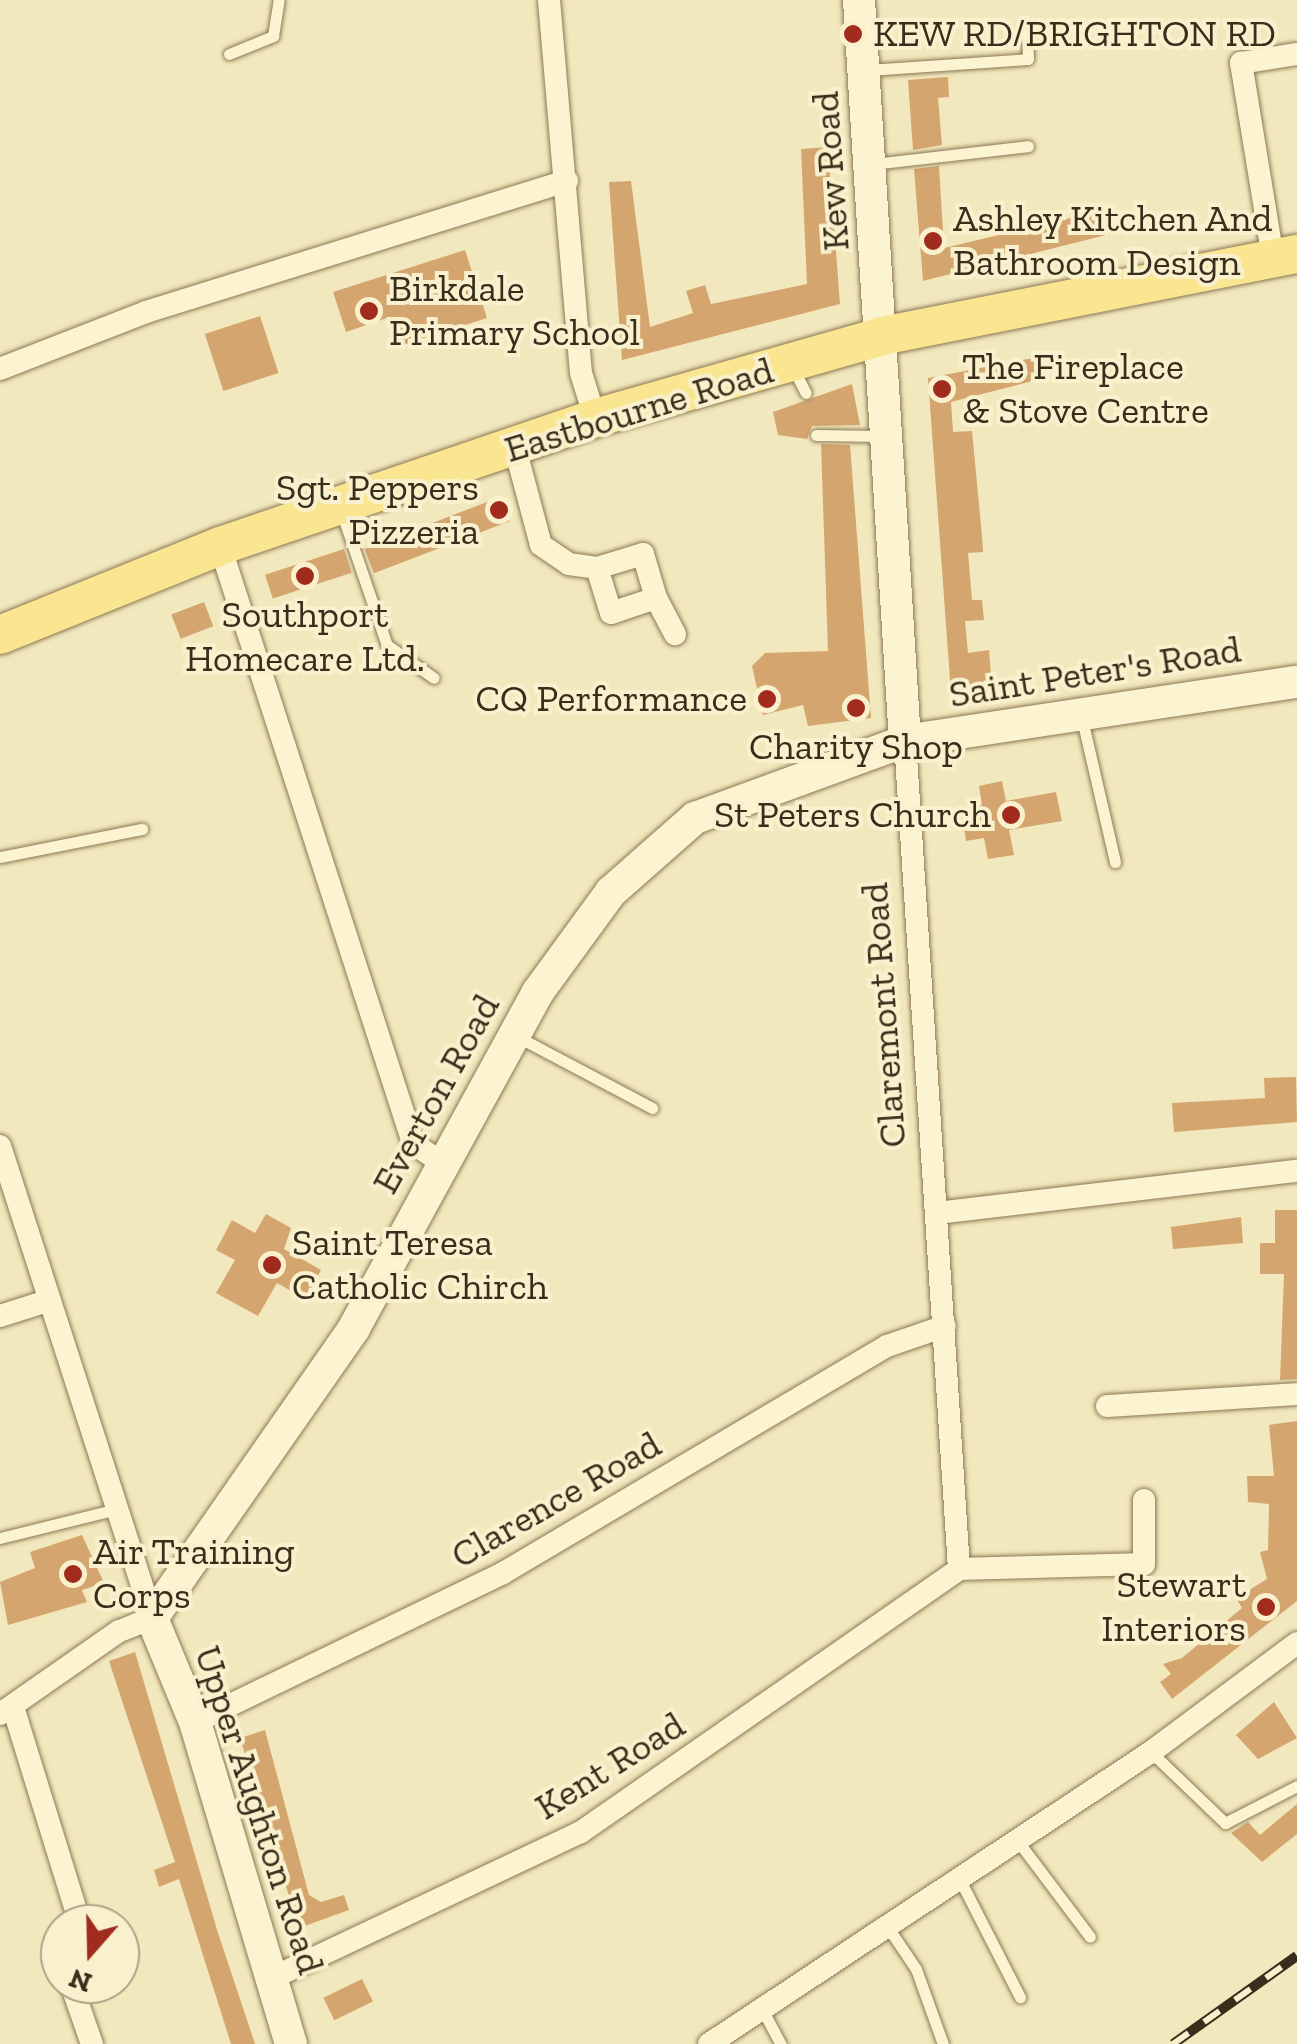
<!DOCTYPE html>
<html>
<head>
<meta charset="utf-8">
<style>
  body { margin:0 }
  #map { position:relative; width:1297px; height:2044px; overflow:hidden; background:#f2e8bd; font-family:"Zilla Slab",serif }
  div>[style] { position:absolute }
  .building>* { inset:0; background:#d4a56f; transform-origin:0 0 }
  .roads { filter:drop-shadow(0 0 2px #8c7854) drop-shadow(0 0 2px #8c7854) }
  .service>* { height:11px; margin:-5.5px; padding:0 5.5px; transform-origin:5.5px; border-radius:5.5px; background:#fcf4d1 }
  .minor>* { height:22px; margin:-11px; padding:0 11px; transform-origin:11px; border-radius:11px; background:#fcf4d1 }
  .secondary>* { height:32px; margin:-16px; padding:0 16px; transform-origin:16px; border-radius:16px; background:#fcf4d1 }
  .primary>* { height:38px; margin:-19px; padding:0 19px; transform-origin:19px; border-radius:19px; background:#fae590 }
  .rail>* { height:10px; margin-top:-5px; transform-origin:0; background:repeating-linear-gradient(90deg,#f9f1cd 0 19px,#392d1b 0 38px); box-sizing:border-box; border-block:2px solid #392d1b }
  .dots>* { width:28px; height:28px; translate:-50% -50%; box-sizing:border-box; border:5px solid #f9f1cd; border-radius:50% }
  span { translate:-50% -50%; white-space:nowrap; text-align:center; line-height:1.15; -webkit-text-stroke:8px #f9f1cd; paint-order:stroke }
  .poi-label { font-size:38px; color:#392d1b }
  .left { translate:0 -50%; text-align:left }
  .right { translate:-100% -50%; text-align:right }
  .street-label { font-size:38px; color:#392d1b }
  .north { position:absolute; left:40px; top:1904px; width:100px; height:100px; box-sizing:border-box; background:#f9f1cd; border:2px solid #aca386; border-radius:50%; rotate:200deg; font-size:28px; font-weight:700; line-height:40px; text-align:center; color:#392d1b }
  .north::after { content:''; display:block; margin:auto; width:35px; height:45px; background:#a12c1e; clip-path:polygon(50% 0,100% 100%,50% 72%,0 100%) }
</style>
</head>
<body>
<div id="map">
  <div class="building">
    <div style="clip-path:polygon(948px 77px,949px 97px,938px 98px,942px 145px,913px 150px,908px 80px)"></div>
    <div style="clip-path:polygon(828px 147px,840px 304px,622px 360px,609px 182px,631px 181px,650px 327px,693px 313px,686px 291px,705px 285px,711px 304px,807px 284px,801px 149px)"></div>
    <div style="clip-path:polygon(939px 166px,944px 248px,1104px 210px,1110px 234px,923px 281px,914px 169px)"></div>
    <div style="clip-path:polygon(465px 250px,487px 318px,396px 347px,387px 318px,346px 332px,333px 292px)"></div>
    <div style="left:260px;top:316px;width:60px;height:58px;rotate:72deg"></div>
    <div style="clip-path:polygon(1039px 357px,1044px 378px,951px 402px,953px 432px,972px 431px,982px 536px,983px 552px,968px 553px,972px 600px,982px 600px,984px 620px,965px 621px,968px 653px,989px 650px,992px 688px,951px 693px,928px 378px)"></div>
    <div style="clip-path:polygon(852px 384px,860px 425px,812px 426px,807px 439px,778px 435px,773px 412px)"></div>
    <div style="clip-path:polygon(821px 444px,850px 445px,871px 718px,808px 726px,803px 705px,763px 715px,752px 666px,765px 653px,828px 651px)"></div>
    <div style="left:500px;top:497px;width:26px;height:145px;rotate:69deg"></div>
    <div style="left:344px;top:549px;width:25px;height:83px;rotate:72deg"></div>
    <div style="left:204px;top:602px;width:26px;height:35px;rotate:69deg"></div>
    <div style="clip-path:polygon(1002px 781px,1006px 801px,1056px 792px,1062px 821px,1009px 830px,1014px 855px,988px 859px,984px 838px,966px 841px,961px 809px,982px 805px,979px 786px)"></div>
    <div style="clip-path:polygon(1296px 1077px,1297px 1122px,1174px 1132px,1172px 1103px,1265px 1098px,1264px 1078px)"></div>
    <div style="clip-path:polygon(1275px 1210px,1297px 1210px,1297px 1379px,1280px 1380px,1284px 1274px,1260px 1274px,1260px 1243px,1275px 1243px)"></div>
    <div style="clip-path:polygon(266px 1214px,291px 1228px,284px 1249px,321px 1270px,305px 1299px,277px 1283px,258px 1316px,216px 1293px,235px 1260px,216px 1250px,232px 1220px,255px 1233px)"></div>
    <div style="clip-path:polygon(1241px 1217px,1243px 1243px,1173px 1249px,1171px 1227px)"></div>
    <div style="clip-path:polygon(1297px 1421px,1297px 1601px,1172px 1699px,1160px 1682px,1171px 1674px,1163px 1664px,1182px 1658px,1242px 1608px,1236px 1598px,1267px 1579px,1260px 1552px,1268px 1550px,1269px 1504px,1248px 1502px,1247px 1476px,1274px 1476px,1269px 1425px)"></div>
    <div style="clip-path:polygon(82px 1535px,104px 1583px,82px 1590px,87px 1602px,8px 1625px,0 1582px,35px 1568px,30px 1552px)"></div>
    <div style="clip-path:polygon(135px 1652px,218px 1933px,255px 2044px,231px 2044px,179px 1879px,159px 1887px,154px 1870px,175px 1862px,109px 1661px)"></div>
    <div style="clip-path:polygon(1274px 1702px,1297px 1738px,1258px 1759px,1236px 1735px)"></div>
    <div style="clip-path:polygon(265px 1730px,309px 1895px,321px 1902px,344px 1895px,349px 1910px,299px 1928px,240px 1738px)"></div>
    <div style="clip-path:polygon(1297px 1804px,1297px 1834px,1262px 1862px,1231px 1833px,1248px 1822px,1260px 1835px)"></div>
    <div style="left:362px;top:1979px;width:25px;height:43px;rotate:64deg"></div>
  </div>
  <div class="roads">
    <div class="service">
      <div style="left:229px;top:54px;width:48px;rotate:-22.2deg"></div>
      <div style="left:273px;top:36px;width:36px;rotate:-81deg"></div>
      <div style="left:868px;top:70px;width:160px;rotate:-3.9deg"></div>
      <div style="left:1028px;top:59px;width:26px;rotate:-92deg"></div>
      <div style="left:873px;top:164px;width:156px;rotate:-6.6deg"></div>
      <div style="left:792px;top:366px;width:30px;rotate:63deg"></div>
      <div style="left:816px;top:435px;width:67px;rotate:0.9deg"></div>
      <div style="left:341px;top:511px;width:142px;rotate:71.1deg"></div>
      <div style="left:387px;top:645px;width:57px;rotate:35.1deg"></div>
      <div style="left:1082px;top:719px;width:147px;rotate:77deg"></div>
      <div style="left:0;top:857px;width:145px;rotate:-11.2deg"></div>
      <div style="left:518px;top:1037px;width:152px;rotate:27.9deg"></div>
      <div style="left:0;top:1538px;width:121px;rotate:-13.9deg"></div>
      <div style="left:1151px;top:1752px;width:103px;rotate:43.8deg"></div>
      <div style="left:1225px;top:1823px;width:81px;rotate:-27.2deg"></div>
      <div style="left:1017px;top:1840px;width:121px;rotate:53deg"></div>
      <div style="left:959px;top:1878px;width:134px;rotate:62.9deg"></div>
      <div style="left:887px;top:1926px;width:52px;rotate:56deg"></div>
      <div style="left:916px;top:1969px;width:80px;rotate:70.2deg"></div>
      <div style="left:762px;top:2009px;width:40px;rotate:62deg"></div>
    </div>
    <div class="minor">
      <div style="left:549px;top:0;width:374px;rotate:85.1deg"></div>
      <div style="left:581px;top:373px;width:47px;rotate:72.7deg"></div>
      <div style="left:1273px;top:258px;width:198px;rotate:-99.3deg"></div>
      <div style="left:1241px;top:63px;width:57px;rotate:-9.1deg"></div>
      <div style="left:0;top:369px;width:157px;rotate:-21.3deg"></div>
      <div style="left:146px;top:312px;width:441px;rotate:-17.3deg"></div>
      <div style="left:515px;top:448px;width:100px;rotate:75deg"></div>
      <div style="left:541px;top:545px;width:34px;rotate:34deg"></div>
      <div style="left:569px;top:564px;width:28px;rotate:8deg"></div>
      <div style="left:597px;top:568px;width:47px;rotate:72.7deg"></div>
      <div style="left:611px;top:613px;width:47px;rotate:-18.4deg"></div>
      <div style="left:656px;top:598px;width:41px;rotate:62.2deg"></div>
      <div style="left:220px;top:546px;width:627px;rotate:72.08deg"></div>
      <div style="left:413px;top:1143px;width:37px;rotate:35deg"></div>
      <div style="left:597px;top:568px;width:48px;rotate:-16.9deg"></div>
      <div style="left:643px;top:554px;width:46px;rotate:73.5deg"></div>
      <div style="left:0;top:1146px;width:496px;rotate:72.1deg"></div>
      <div style="left:152px;top:1618px;width:35px;rotate:158deg"></div>
      <div style="left:119px;top:1631px;width:145px;rotate:145.1deg"></div>
      <div style="left:937px;top:1213px;width:362px;rotate:-6.7deg"></div>
      <div style="left:0;top:1316px;width:52px;rotate:-17.7deg"></div>
      <div style="left:1107px;top:1406px;width:190px;rotate:-3.6deg"></div>
      <div style="left:959px;top:1569px;width:185px;rotate:-1.5deg"></div>
      <div style="left:1144px;top:1564px;width:64px;rotate:-90deg"></div>
      <div style="left:13px;top:1707px;width:227px;rotate:72.8deg"></div>
      <div style="left:195px;top:1722px;width:342px;rotate:-25.8deg"></div>
      <div style="left:503px;top:1573px;width:446px;rotate:-30.6deg"></div>
      <div style="left:887px;top:1346px;width:61px;rotate:-19deg"></div>
      <div style="left:272px;top:1978px;width:342px;rotate:-25.3deg"></div>
      <div style="left:581px;top:1832px;width:460px;rotate:-34.8deg"></div>
      <div style="left:959px;top:1569px;width:830px;rotate:-93.73deg"></div>
      <div style="left:71px;top:1984px;width:64px;rotate:70.7deg"></div>
      <div style="left:709px;top:2044px;width:530px;rotate:-33.45deg"></div>
      <div style="left:1151px;top:1752px;width:182px;rotate:-36.7deg"></div>
    </div>
    <div class="secondary">
      <div style="left:859px;top:0;width:742px;rotate:86.45deg"></div>
      <div style="left:291px;top:2044px;width:336px;rotate:-106.6deg"></div>
      <div style="left:195px;top:1722px;width:113px;rotate:-112.5deg"></div>
      <div style="left:152px;top:1618px;width:353px;rotate:-55.1deg"></div>
      <div style="left:354px;top:1328px;width:383px;rotate:-61.3deg"></div>
      <div style="left:538px;top:992px;width:124px;rotate:-53.9deg"></div>
      <div style="left:611px;top:892px;width:112px;rotate:-41.4deg"></div>
      <div style="left:695px;top:818px;width:224px;rotate:-20.1deg"></div>
      <div style="left:905px;top:741px;width:396px;rotate:-8.6deg"></div>
    </div>
    <div class="primary">
      <div style="left:0;top:635px;width:237px;rotate:-22deg"></div>
      <div style="left:220px;top:546px;width:396px;rotate:-18.8deg"></div>
      <div style="left:595px;top:418px;width:298px;rotate:-15.9deg"></div>
      <div style="left:882px;top:336px;width:423px;rotate:-11.2deg"></div>
    </div>
  </div>
  <div class="rail">
    <div style="left:1173px;top:2044px;width:152px;rotate:-35.4deg"></div>
  </div>
  <div class="dots">
    <div style="left:853px;top:34px;background:#a12c1e"></div>
    <div style="left:933px;top:241px;background:#a12c1e"></div>
    <div style="left:369px;top:311px;background:#a12c1e"></div>
    <div style="left:942px;top:389px;background:#a12c1e"></div>
    <div style="left:499px;top:510px;background:#a12c1e"></div>
    <div style="left:305px;top:576px;background:#a12c1e"></div>
    <div style="left:767px;top:699px;background:#a12c1e"></div>
    <div style="left:856px;top:708px;background:#a12c1e"></div>
    <div style="left:1011px;top:815px;background:#a12c1e"></div>
    <div style="left:272px;top:1265px;background:#a12c1e"></div>
    <div style="left:73px;top:1574px;background:#a12c1e"></div>
    <div style="left:1266px;top:1607px;background:#a12c1e"></div>
  </div>
  <div class="poi-label">
    <span class="left" style="left:873px;top:34px">KEW RD/BRIGHTON RD</span>
    <span class="left" style="left:953px;top:241px">Ashley Kitchen And<br>Bathroom Design</span>
    <span class="left" style="left:389px;top:311px">Birkdale<br>Primary School</span>
    <span class="left" style="left:962px;top:389px">The Fireplace<br>&amp; Stove Centre</span>
    <span class="right" style="left:479px;top:510px">Sgt. Peppers<br>Pizzeria</span>
    <span style="left:305px;top:637px">Southport<br>Homecare Ltd.</span>
    <span class="right" style="left:747px;top:699px">CQ Performance</span>
    <span style="left:856px;top:747px">Charity Shop</span>
    <span class="right" style="left:991px;top:815px">St Peters Church</span>
    <span class="left" style="left:292px;top:1265px">Saint Teresa<br>Catholic Chirch</span>
    <span class="left" style="left:93px;top:1574px">Air Training<br>Corps</span>
    <span class="right" style="left:1246px;top:1607px">Stewart<br>Interiors</span>
  </div>
  <div class="street-label">
    <span style="left:831px;top:171px;rotate:-94deg">Kew Road</span>
    <span style="left:639px;top:410px;rotate:-17deg">Eastbourne Road</span>
    <span style="left:1095px;top:672px;rotate:-9deg">Saint Peter's Road</span>
    <span style="left:884px;top:1015px;rotate:-94deg">Claremont Road</span>
    <span style="left:436px;top:1094px;rotate:-61deg">Everton Road</span>
    <span style="left:556px;top:1500px;rotate:-30deg">Clarence Road</span>
    <span style="left:610px;top:1766px;rotate:-32deg">Kent Road</span>
    <span style="left:259px;top:1810px;rotate:72deg">Upper Aughton Road</span>
  </div>
  <div class="north">N</div>
</div>
</body>
</html>
